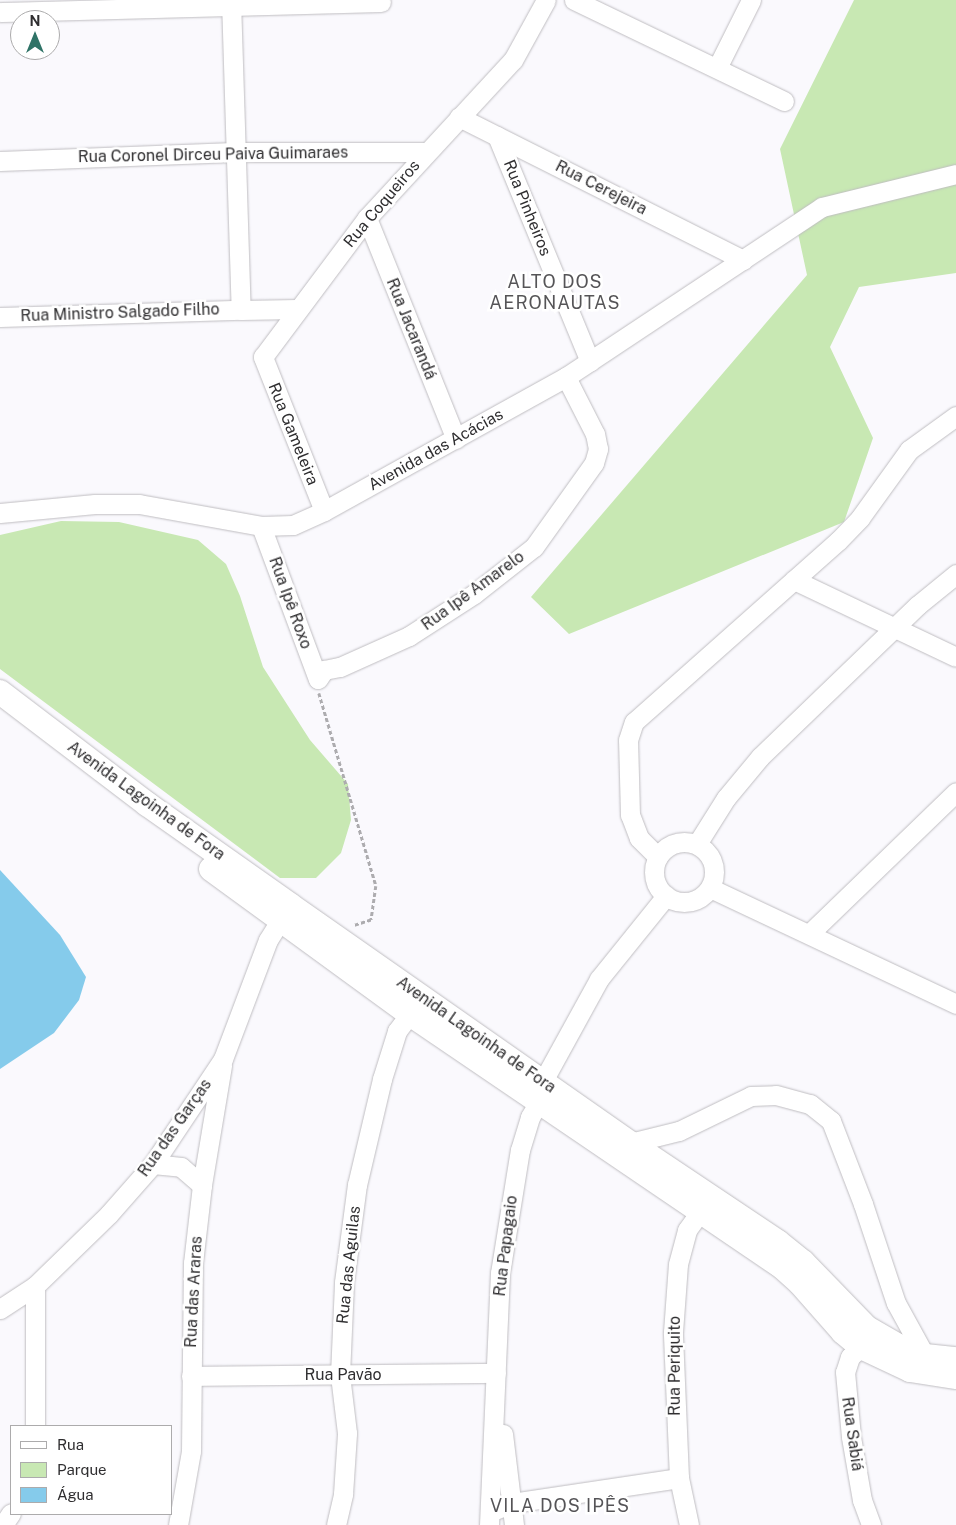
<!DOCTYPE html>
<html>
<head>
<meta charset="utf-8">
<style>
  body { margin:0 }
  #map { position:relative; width:956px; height:1525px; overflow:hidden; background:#faf9fd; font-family:"Public Sans",sans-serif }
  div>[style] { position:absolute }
  .green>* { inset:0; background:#c8e8b3 }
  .water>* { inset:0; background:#85cbeb }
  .path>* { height:2.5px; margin-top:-1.25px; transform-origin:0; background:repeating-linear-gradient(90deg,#adacaf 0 4px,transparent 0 6.5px) }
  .roads { filter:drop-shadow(0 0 1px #bfbdc1) drop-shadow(0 0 1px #bfbdc1) }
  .minor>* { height:19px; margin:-9.5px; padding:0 9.5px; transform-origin:9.5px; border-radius:9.5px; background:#fff }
  .minor>.ring { margin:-9.5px; padding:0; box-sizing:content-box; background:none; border:19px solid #fff; border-radius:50% }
  .major>* { height:24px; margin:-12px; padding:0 12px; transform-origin:12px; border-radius:12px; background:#fff }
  span { translate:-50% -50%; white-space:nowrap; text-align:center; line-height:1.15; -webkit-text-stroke:5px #fff; paint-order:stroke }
  .street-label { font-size:16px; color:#2f2e30 }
  .neighbourhood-label { font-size:18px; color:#555457; letter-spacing:1px }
  .legend { position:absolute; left:10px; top:1425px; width:162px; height:90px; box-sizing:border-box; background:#fff; border:1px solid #acabac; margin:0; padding:6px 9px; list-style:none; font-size:15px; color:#2f2e30 }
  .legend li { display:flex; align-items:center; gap:10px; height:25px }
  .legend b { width:25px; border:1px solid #acabac }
  .north { position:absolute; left:10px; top:10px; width:50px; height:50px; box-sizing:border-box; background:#fff; border:1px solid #acabac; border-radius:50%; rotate:0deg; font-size:14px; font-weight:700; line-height:20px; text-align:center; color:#2f2e30 }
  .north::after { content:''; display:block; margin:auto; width:18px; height:22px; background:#2f7367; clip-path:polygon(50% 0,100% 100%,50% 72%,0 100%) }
</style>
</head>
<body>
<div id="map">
  <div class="green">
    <div style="clip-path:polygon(854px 0,956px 0,956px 273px,859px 287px,830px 347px,873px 438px,844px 522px,569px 634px,531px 597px,807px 275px,780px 149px)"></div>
    <div style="clip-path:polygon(61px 521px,119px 522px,198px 540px,226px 564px,240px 596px,263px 667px,310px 740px,348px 784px,351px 820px,341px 853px,316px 878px,280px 878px,0 669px,0 535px)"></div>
  </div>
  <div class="water">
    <div style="clip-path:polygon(0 870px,60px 935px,86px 977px,79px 1000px,54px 1033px,0 1069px)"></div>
  </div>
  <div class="path">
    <div style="left:319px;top:693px;width:201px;rotate:73.5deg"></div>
    <div style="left:376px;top:886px;width:34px;rotate:98deg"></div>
    <div style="left:371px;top:920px;width:19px;rotate:162deg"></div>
  </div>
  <div class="roads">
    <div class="minor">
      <div style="left:231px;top:0;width:310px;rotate:88.2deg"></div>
      <div style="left:241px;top:310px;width:56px;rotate:-1deg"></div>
      <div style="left:574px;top:0;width:233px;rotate:25.7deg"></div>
      <div style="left:0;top:12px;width:381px;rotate:-1.5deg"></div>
      <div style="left:717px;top:68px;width:76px;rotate:-63.4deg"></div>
      <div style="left:459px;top:117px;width:318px;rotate:26.7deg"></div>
      <div style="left:497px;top:136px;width:244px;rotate:67.6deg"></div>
      <div style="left:0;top:161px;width:234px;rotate:-2.2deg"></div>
      <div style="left:234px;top:152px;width:191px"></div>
      <div style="left:367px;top:218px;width:238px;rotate:68.1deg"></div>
      <div style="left:0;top:317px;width:241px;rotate:-1.7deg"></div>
      <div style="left:324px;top:511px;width:166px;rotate:-111.6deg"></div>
      <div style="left:263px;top:357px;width:174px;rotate:-53.2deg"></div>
      <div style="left:367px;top:218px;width:215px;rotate:-47.3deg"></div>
      <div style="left:513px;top:60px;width:68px;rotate:-61.2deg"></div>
      <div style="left:0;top:513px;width:95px;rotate:-5.4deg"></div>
      <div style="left:95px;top:504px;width:44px"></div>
      <div style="left:139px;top:504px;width:124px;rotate:10.2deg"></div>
      <div style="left:261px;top:526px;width:32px;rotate:-2deg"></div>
      <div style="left:293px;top:525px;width:34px;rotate:-24deg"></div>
      <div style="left:324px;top:511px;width:277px;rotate:-29deg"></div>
      <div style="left:566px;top:377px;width:307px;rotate:-33.6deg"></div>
      <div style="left:822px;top:207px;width:138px;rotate:-13.8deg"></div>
      <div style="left:261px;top:526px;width:163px;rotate:69.6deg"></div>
      <div style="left:794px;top:580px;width:179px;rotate:25.4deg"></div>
      <div style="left:318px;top:679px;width:11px;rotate:-56deg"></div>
      <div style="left:324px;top:670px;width:16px;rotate:-11deg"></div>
      <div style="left:340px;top:667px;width:76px;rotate:-24.2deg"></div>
      <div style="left:409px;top:636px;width:77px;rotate:-32.9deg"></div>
      <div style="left:474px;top:594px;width:76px;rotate:-38.1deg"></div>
      <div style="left:534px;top:547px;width:103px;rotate:-54.5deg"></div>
      <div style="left:594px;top:463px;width:15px;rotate:-74deg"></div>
      <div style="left:598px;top:449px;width:15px;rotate:-101deg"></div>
      <div style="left:595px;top:434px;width:64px;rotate:-117deg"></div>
      <div class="ring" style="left:654px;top:842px;width:41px;height:41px"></div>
      <div style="left:697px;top:844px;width:54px;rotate:-57.8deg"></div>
      <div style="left:726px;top:798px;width:53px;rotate:-50.3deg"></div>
      <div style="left:760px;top:757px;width:219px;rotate:-43.9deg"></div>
      <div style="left:918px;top:605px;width:49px;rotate:-39.2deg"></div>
      <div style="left:658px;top:857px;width:27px;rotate:-135deg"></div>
      <div style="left:639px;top:838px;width:25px;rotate:-111deg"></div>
      <div style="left:630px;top:815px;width:75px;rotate:-91.5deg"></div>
      <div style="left:628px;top:740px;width:19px;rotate:-72deg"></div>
      <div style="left:634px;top:722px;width:273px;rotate:-41.6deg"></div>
      <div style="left:838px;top:541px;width:32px;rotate:-46deg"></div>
      <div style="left:860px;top:518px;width:84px;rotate:-54.2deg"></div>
      <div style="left:909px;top:450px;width:58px;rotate:-35.9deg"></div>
      <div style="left:710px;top:888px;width:272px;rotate:25.2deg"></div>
      <div style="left:809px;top:934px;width:204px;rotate:-44deg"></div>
      <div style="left:543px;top:1081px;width:116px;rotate:-61.2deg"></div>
      <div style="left:599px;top:979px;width:107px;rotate:-51.1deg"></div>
      <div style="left:630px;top:1143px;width:50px;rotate:-13.8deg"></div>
      <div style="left:679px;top:1131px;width:80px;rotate:-25.9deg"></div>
      <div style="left:751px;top:1096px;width:25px;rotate:-2deg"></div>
      <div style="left:776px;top:1095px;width:35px;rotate:15deg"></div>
      <div style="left:810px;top:1104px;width:27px;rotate:39deg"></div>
      <div style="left:831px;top:1121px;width:89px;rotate:68.9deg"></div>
      <div style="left:863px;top:1204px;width:104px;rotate:71.6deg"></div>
      <div style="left:896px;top:1303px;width:60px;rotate:61.3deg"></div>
      <div style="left:153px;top:1164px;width:28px;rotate:6deg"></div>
      <div style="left:181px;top:1167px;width:28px;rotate:41deg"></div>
      <div style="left:0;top:1309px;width:42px;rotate:-33.3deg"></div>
      <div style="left:35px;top:1286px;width:103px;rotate:-44.2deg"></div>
      <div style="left:109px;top:1214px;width:67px;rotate:-48.7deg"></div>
      <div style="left:153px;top:1164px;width:126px;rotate:-56.3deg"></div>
      <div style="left:223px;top:1059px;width:127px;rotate:-69.3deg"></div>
      <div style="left:268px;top:940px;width:38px;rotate:-58deg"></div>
      <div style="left:861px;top:1347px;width:15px;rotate:138deg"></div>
      <div style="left:850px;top:1357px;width:16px;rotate:108deg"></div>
      <div style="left:845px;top:1372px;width:65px;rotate:84.7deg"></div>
      <div style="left:851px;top:1437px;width:64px;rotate:80.1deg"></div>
      <div style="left:862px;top:1500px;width:27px;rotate:70deg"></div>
      <div style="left:191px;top:1376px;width:305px;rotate:-0.6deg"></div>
      <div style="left:35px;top:1426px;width:140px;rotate:-90deg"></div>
      <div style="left:503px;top:1434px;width:92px;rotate:83.1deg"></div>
      <div style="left:490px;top:1512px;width:24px;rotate:-22deg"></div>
      <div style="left:512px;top:1503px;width:169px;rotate:-8.5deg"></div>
      <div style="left:3px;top:1525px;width:14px;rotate:-56deg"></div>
      <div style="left:178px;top:1525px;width:75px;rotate:-80deg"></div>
      <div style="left:191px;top:1451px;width:188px;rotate:-89.4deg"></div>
      <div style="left:193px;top:1263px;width:79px;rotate:-83.4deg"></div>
      <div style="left:202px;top:1185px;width:122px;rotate:-80.5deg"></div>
      <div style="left:336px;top:1525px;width:32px;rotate:-77deg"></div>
      <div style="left:343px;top:1494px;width:61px;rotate:-86.2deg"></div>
      <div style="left:347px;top:1433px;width:58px;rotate:-96.9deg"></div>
      <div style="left:340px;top:1375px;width:93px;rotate:-87.5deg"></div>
      <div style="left:344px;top:1282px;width:98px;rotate:-82.4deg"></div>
      <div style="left:357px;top:1185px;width:109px;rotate:-76.7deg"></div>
      <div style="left:382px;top:1079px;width:50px;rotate:-72.6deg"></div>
      <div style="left:397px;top:1031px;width:21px;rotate:-53deg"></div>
      <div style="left:489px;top:1525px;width:252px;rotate:-87.5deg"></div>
      <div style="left:500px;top:1273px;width:125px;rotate:-80.8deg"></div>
      <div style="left:520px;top:1150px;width:34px;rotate:-73deg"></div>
      <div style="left:530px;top:1117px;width:17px;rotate:-59deg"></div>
      <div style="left:689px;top:1525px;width:48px;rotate:-102deg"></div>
      <div style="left:679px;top:1478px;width:146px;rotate:-92.4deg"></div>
      <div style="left:673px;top:1332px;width:68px;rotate:-85.8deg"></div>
      <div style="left:678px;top:1264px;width:35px;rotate:-75deg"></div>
      <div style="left:687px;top:1230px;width:22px;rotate:-54deg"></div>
    </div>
    <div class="major">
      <div style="left:0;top:692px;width:185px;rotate:37.3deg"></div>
      <div style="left:147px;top:804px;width:175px;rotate:35.2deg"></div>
      <div style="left:290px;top:905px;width:415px;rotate:35deg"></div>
      <div style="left:630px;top:1143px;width:178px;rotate:33.8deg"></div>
      <div style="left:778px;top:1242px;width:32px;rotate:39deg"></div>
      <div style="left:803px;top:1262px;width:92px;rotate:45.9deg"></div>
      <div style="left:867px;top:1328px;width:34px;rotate:30deg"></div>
      <div style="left:896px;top:1345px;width:31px;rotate:21deg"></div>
      <div style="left:925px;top:1356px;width:31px;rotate:6deg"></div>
      <div style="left:211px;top:869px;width:246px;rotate:36.1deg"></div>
      <div style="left:410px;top:1014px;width:447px;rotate:34.2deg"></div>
      <div style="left:780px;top:1265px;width:27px;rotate:42deg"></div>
      <div style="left:800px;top:1283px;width:65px;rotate:48.7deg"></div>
      <div style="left:843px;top:1332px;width:23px;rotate:40deg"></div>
      <div style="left:861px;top:1347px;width:54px;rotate:25.1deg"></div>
      <div style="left:910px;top:1370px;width:47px;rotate:8.7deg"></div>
    </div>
  </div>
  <div class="street-label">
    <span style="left:213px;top:155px;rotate:-1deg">Rua Coronel Dirceu Paiva Guimaraes</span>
    <span style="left:601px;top:188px;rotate:27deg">Rua Cerejeira</span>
    <span style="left:382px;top:204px;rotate:-50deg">Rua Coqueiros</span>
    <span style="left:527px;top:208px;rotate:68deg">Rua Pinheiros</span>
    <span style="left:120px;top:313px;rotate:-2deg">Rua Ministro Salgado Filho</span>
    <span style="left:411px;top:329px;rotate:68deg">Rua Jacarandá</span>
    <span style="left:293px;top:434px;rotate:68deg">Rua Gameleira</span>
    <span style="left:436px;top:450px;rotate:-29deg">Avenida das Acácias</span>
    <span style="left:473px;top:591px;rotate:-36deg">Rua Ipê Amarelo</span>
    <span style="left:290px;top:603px;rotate:70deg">Rua Ipê Roxo</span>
    <span style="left:146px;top:801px;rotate:36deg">Avenida Lagoinha de Fora</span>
    <span style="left:476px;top:1035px;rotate:35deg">Avenida Lagoinha de Fora</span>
    <span style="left:175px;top:1128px;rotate:-55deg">Rua das Garças</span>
    <span style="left:506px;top:1246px;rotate:-83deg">Rua Papagaio</span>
    <span style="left:349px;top:1265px;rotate:-84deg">Rua das Aguilas</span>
    <span style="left:194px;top:1292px;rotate:-87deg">Rua das Araras</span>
    <span style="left:675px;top:1366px;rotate:-90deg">Rua Periquito</span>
    <span style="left:343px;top:1375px">Rua Pavão</span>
    <span style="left:852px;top:1434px;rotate:82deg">Rua Sabiá</span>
  </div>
  <div class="neighbourhood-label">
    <span style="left:555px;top:293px">ALTO DOS<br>AERONAUTAS</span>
    <span style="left:560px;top:1506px">VILA DOS IPÊS</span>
  </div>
  <ul class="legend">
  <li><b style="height:6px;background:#fff"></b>Rua</li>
  <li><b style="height:14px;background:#c8e8b3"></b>Parque</li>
  <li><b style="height:14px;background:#85cbeb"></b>Água</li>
  </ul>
  <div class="north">N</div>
</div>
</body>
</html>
